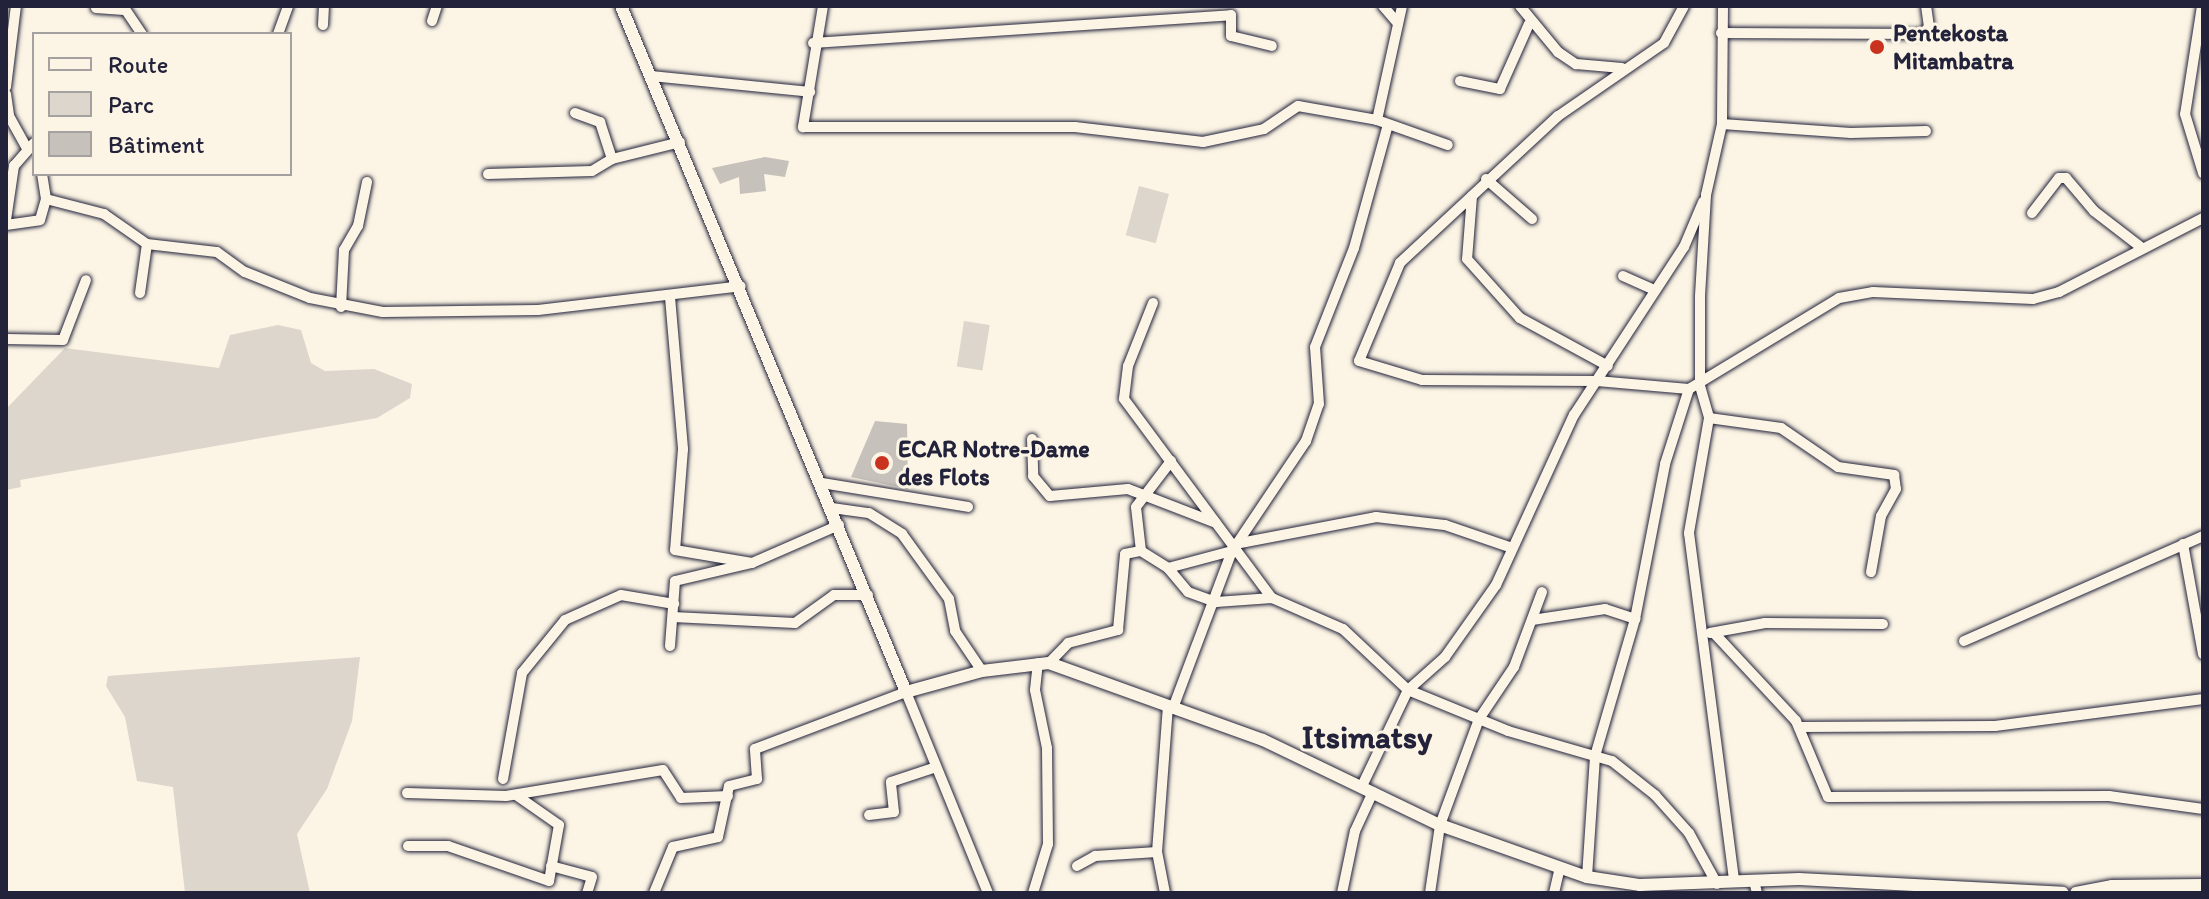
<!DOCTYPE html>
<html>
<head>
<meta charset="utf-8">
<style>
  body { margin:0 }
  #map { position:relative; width:2209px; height:899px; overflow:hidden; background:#fcf5e5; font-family:Itim,sans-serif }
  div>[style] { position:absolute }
  .green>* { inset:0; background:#dcd6cc; transform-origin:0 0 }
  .building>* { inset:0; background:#c6c1bb }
  .roads { filter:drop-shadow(0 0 2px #22223b) drop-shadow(0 0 2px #22223b) }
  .minor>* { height:10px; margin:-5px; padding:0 5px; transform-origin:5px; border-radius:5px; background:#fcf5e5 }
  .tertiary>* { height:12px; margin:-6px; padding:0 6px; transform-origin:6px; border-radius:6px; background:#fcf5e5 }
  .dots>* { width:22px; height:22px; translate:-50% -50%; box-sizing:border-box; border:4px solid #fcf5e5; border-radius:50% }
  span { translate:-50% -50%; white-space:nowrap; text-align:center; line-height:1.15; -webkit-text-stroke:6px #fcf5e5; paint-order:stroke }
  .poi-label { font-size:24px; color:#22223b; font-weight:700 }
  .left { translate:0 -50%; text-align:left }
  .district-label { font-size:32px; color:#22223b; font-weight:700 }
  .frame { position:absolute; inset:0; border:8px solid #22223b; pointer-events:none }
  .legend { position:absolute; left:32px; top:32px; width:260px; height:144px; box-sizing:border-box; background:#fcf5e5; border:2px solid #a5a1a1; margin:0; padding:10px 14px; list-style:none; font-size:24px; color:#22223b }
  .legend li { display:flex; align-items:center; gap:16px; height:40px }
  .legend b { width:40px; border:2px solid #a5a1a1 }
</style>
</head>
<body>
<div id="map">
  <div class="green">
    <div style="left:1139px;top:186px;width:31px;height:51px;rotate:15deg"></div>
    <div style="left:964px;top:321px;width:26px;height:46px;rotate:9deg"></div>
    <div style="clip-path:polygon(278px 325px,301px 330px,311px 363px,325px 371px,374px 369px,412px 384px,410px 398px,377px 418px,20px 480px,21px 487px,6px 490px,6px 409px,65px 348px,219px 368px,230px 335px)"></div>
    <div style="clip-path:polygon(360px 657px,352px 721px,327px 789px,297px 834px,310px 893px,185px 893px,173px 787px,137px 781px,125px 717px,106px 686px,108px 676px)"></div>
  </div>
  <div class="building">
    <div style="clip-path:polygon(765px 157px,789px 161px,785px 177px,764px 174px,766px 191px,740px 194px,739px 177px,720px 184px,712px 168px)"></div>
    <div style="clip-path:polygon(875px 421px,907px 424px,908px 489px,851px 477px)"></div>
  </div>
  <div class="roads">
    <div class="minor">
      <div style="left:123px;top:6px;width:34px;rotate:56deg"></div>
      <div style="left:823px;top:6px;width:123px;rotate:99.4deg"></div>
      <div style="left:803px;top:127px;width:272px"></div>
      <div style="left:1075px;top:127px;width:129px;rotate:6.7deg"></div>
      <div style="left:1203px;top:142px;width:62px;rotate:-12deg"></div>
      <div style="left:1264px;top:129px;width:41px;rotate:-34.1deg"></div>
      <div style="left:1298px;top:106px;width:80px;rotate:10deg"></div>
      <div style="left:1377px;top:120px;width:75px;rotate:19.4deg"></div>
      <div style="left:1383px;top:6px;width:23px;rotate:49deg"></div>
      <div style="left:1520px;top:6px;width:60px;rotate:50.4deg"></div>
      <div style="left:1558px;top:52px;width:22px;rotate:34deg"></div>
      <div style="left:1576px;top:64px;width:46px;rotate:5deg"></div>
      <div style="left:1684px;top:6px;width:42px;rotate:118.4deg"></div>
      <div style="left:1664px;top:43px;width:129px;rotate:145.4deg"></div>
      <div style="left:1558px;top:116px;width:216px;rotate:137.1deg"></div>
      <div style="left:1400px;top:263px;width:106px;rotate:112.7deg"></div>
      <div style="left:1359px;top:361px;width:66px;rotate:16.8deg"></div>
      <div style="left:1422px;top:380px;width:175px;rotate:0.3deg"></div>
      <div style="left:1597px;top:381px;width:92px;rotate:5deg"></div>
      <div style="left:1689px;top:389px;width:175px;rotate:-31.2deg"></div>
      <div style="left:1839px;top:298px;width:35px;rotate:-10deg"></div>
      <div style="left:1873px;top:292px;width:160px;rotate:2.5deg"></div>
      <div style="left:2033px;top:299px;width:27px;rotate:-15deg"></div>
      <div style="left:2059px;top:292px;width:162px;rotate:-27.2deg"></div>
      <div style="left:1723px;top:6px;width:118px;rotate:90.5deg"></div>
      <div style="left:1722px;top:124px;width:73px;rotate:102.7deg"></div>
      <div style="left:1706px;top:195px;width:102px;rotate:93.4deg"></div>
      <div style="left:1700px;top:297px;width:89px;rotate:90deg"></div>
      <div style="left:1700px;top:386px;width:33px;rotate:74deg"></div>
      <div style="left:1709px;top:418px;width:117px;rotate:99.9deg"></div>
      <div style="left:1689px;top:533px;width:351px;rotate:82.6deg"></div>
      <div style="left:2202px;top:6px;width:109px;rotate:98.9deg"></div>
      <div style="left:2185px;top:114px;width:62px;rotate:73deg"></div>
      <div style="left:96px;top:8px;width:28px;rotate:4deg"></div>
      <div style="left:432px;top:21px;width:16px;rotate:-72deg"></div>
      <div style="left:323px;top:25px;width:19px;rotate:-87deg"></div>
      <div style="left:1721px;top:33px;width:201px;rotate:0.3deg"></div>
      <div style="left:1922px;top:34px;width:10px;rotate:-45deg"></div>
      <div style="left:1929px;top:27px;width:21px;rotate:-98deg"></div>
      <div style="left:278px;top:34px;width:30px;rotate:-70deg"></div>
      <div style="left:813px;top:43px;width:419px;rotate:-3.8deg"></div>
      <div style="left:1231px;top:15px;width:21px;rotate:90deg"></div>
      <div style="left:1231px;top:36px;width:42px;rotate:13.7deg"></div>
      <div style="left:651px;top:76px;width:160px;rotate:5.7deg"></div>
      <div style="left:1460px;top:81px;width:41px;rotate:11.3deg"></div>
      <div style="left:1500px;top:89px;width:71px;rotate:-66deg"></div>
      <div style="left:6px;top:87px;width:82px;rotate:-83deg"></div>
      <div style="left:6px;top:94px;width:22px;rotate:82deg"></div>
      <div style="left:9px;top:116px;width:35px;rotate:61deg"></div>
      <div style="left:575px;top:113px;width:27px;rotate:20deg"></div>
      <div style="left:600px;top:122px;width:39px;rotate:72deg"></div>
      <div style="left:1377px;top:120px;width:117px;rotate:-77.6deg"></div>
      <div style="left:1722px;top:124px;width:129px;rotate:4deg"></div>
      <div style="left:1851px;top:133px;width:75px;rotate:-1.5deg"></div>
      <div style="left:488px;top:174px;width:104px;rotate:-1.7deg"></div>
      <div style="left:592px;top:171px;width:23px;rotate:-31deg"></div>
      <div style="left:612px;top:159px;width:70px;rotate:-14deg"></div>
      <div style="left:1486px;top:179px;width:61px;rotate:41deg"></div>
      <div style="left:1472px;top:196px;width:63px;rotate:94.5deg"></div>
      <div style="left:1467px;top:259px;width:79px;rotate:48.1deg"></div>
      <div style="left:1520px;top:318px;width:100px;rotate:28.6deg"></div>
      <div style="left:46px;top:199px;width:60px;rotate:14.5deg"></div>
      <div style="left:104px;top:214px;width:52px;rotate:34.9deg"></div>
      <div style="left:147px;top:244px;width:70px;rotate:6.5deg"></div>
      <div style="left:217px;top:252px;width:34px;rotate:36deg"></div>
      <div style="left:245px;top:272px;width:70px;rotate:21.8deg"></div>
      <div style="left:310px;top:298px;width:74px;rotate:10.9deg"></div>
      <div style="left:383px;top:312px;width:155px;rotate:-0.7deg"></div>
      <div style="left:538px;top:310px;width:204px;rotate:-6.7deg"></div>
      <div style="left:2032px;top:213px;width:44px;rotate:-52.4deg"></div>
      <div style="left:2059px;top:178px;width:7px"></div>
      <div style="left:2066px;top:178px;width:43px;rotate:49.7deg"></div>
      <div style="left:2094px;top:211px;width:61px;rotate:37.6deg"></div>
      <div style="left:6px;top:220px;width:55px;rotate:-81.6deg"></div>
      <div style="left:14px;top:166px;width:30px;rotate:-49deg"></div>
      <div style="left:6px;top:225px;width:34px;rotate:-8deg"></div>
      <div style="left:40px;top:220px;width:22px;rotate:-74deg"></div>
      <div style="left:46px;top:199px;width:25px;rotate:-99deg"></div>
      <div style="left:1623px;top:276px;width:35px;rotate:24deg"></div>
      <div style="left:140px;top:293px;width:49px;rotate:-81.9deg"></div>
      <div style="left:670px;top:297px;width:153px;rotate:85.1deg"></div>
      <div style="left:683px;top:449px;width:101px;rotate:94.5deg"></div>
      <div style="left:675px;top:550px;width:78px;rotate:9.6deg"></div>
      <div style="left:1153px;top:303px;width:68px;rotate:111.6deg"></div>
      <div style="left:1128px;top:366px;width:33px;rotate:97deg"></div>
      <div style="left:1124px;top:399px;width:248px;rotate:53.4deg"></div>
      <div style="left:1272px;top:598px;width:77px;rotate:23.6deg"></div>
      <div style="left:1343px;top:629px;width:89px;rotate:43.2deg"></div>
      <div style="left:1408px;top:690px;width:108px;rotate:22.3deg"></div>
      <div style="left:1508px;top:731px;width:108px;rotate:16.1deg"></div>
      <div style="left:1612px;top:761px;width:55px;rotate:38.3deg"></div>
      <div style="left:1655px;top:795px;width:51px;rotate:48.2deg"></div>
      <div style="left:1689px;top:833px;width:58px;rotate:61.2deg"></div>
      <div style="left:341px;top:307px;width:57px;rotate:-87deg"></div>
      <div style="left:344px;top:250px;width:28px;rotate:-60deg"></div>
      <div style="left:358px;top:226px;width:45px;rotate:-78.4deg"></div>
      <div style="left:6px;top:339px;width:57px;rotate:1deg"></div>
      <div style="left:63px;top:340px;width:64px;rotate:-69deg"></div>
      <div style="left:1709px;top:418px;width:73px;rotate:7.9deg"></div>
      <div style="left:1781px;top:428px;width:69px;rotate:34.4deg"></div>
      <div style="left:1838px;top:467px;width:57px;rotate:8.1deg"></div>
      <div style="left:1894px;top:475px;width:14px;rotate:82deg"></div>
      <div style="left:1896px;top:489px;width:31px;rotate:119deg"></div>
      <div style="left:1881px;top:516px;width:57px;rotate:100.1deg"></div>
      <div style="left:1032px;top:439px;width:37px;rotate:88deg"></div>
      <div style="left:1033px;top:476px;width:26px;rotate:50deg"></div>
      <div style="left:1050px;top:496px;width:78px;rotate:-5.1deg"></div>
      <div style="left:1128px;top:489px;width:94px;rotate:21.1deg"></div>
      <div style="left:822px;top:483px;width:148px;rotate:9.3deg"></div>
      <div style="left:832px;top:508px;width:37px;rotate:8deg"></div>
      <div style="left:869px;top:513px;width:39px;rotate:32deg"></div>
      <div style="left:902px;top:534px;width:80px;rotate:54.1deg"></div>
      <div style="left:949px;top:599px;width:33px;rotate:79deg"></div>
      <div style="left:955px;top:631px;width:48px;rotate:56deg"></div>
      <div style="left:1235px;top:544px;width:144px;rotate:-10.8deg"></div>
      <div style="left:1376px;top:517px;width:69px;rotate:6.6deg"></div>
      <div style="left:1445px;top:525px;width:71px;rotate:18.9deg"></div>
      <div style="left:2183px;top:544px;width:112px;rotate:79.7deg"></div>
      <div style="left:1141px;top:551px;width:44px;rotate:-96.5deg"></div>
      <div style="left:1136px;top:507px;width:58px;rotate:-52.7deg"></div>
      <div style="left:1168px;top:568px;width:31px;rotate:50deg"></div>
      <div style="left:1188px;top:592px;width:30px;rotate:20deg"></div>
      <div style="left:1216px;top:602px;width:56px;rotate:-4.1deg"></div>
      <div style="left:673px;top:617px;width:122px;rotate:2.8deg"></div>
      <div style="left:795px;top:623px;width:48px;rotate:-35.7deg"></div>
      <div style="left:834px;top:595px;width:34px"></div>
      <div style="left:1532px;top:620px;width:74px;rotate:-8.6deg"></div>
      <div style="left:1605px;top:609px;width:32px;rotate:18deg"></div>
      <div style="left:1710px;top:633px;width:56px;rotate:-10.3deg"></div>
      <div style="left:1765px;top:623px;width:118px;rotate:0.5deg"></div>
      <div style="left:1714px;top:633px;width:120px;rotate:47deg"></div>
      <div style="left:1796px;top:721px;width:82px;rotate:67.2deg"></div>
      <div style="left:1828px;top:797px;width:281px;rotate:-0.2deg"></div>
      <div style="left:2109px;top:796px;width:95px;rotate:7.9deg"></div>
      <div style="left:1964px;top:641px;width:261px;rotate:-23.7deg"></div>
      <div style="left:670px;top:646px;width:65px;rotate:-85.6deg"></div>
      <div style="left:675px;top:581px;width:79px;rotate:-13.2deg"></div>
      <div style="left:752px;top:563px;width:95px;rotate:-23.6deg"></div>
      <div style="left:1049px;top:663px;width:28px;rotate:-46deg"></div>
      <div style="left:1068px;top:643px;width:52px;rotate:-14.6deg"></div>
      <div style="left:1118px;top:630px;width:76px;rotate:-84.7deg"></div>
      <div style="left:1125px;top:554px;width:16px;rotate:-11deg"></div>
      <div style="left:1141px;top:551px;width:32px;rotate:32deg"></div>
      <div style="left:1168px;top:568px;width:66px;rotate:-14.9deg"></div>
      <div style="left:1232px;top:551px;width:133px;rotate:-56.1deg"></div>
      <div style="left:1306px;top:441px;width:39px;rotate:-71deg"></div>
      <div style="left:1319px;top:404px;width:57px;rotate:-94deg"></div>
      <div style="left:1315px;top:347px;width:106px;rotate:-68.5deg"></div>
      <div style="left:1354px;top:248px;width:124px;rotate:-74.6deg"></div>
      <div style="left:1173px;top:708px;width:168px;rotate:-69.4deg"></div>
      <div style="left:1799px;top:727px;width:196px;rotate:-0.3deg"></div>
      <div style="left:1995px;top:726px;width:210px;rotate:-7.4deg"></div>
      <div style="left:503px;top:779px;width:108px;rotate:-79.8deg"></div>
      <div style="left:522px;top:673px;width:68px;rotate:-50.9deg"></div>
      <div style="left:565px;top:620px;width:61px;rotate:-24.1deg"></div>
      <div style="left:621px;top:595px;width:54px;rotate:9.6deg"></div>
      <div style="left:1362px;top:786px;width:106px;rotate:-64.4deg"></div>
      <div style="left:1408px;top:690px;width:50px;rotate:-41.7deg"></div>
      <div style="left:1445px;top:657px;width:88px;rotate:-54.7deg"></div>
      <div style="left:1496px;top:585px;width:187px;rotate:-65.4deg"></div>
      <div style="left:1574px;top:415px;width:201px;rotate:-56.8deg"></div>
      <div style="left:1684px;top:247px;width:49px;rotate:-67.1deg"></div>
      <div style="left:407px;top:793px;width:99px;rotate:1.7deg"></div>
      <div style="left:506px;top:796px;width:159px;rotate:-9.4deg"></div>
      <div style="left:663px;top:770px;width:33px;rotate:57deg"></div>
      <div style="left:681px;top:798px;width:47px;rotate:-2.4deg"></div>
      <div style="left:869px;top:815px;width:25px;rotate:-7deg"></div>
      <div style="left:894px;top:812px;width:30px;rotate:-96deg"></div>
      <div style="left:891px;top:782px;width:47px;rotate:-18.4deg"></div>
      <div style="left:408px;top:846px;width:40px"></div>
      <div style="left:448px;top:846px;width:107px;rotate:19.1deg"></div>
      <div style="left:549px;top:881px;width:57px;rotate:-79.9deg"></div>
      <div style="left:559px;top:825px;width:52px;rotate:-145.1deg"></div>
      <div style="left:551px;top:866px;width:42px;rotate:15deg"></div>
      <div style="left:592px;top:877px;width:17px;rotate:107deg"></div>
      <div style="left:1077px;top:866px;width:21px;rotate:-29deg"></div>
      <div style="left:1095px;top:856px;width:62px;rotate:-3.7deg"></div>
      <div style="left:1587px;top:877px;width:121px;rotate:-86.2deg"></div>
      <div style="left:1595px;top:756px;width:143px;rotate:-73.7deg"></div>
      <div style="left:1635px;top:619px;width:158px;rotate:-79deg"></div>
      <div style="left:1665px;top:464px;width:79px;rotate:-72.3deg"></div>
      <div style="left:1754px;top:881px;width:12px;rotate:76deg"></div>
      <div style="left:654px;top:893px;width:50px;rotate:-67.6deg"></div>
      <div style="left:673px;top:847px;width:46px;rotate:-12.5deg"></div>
      <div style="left:718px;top:837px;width:52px;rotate:-77.8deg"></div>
      <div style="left:729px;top:786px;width:29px;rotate:-14deg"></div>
      <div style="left:757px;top:779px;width:30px;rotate:-94deg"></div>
      <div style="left:755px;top:749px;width:161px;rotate:-20.7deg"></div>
      <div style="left:906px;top:692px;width:217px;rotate:67.8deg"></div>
      <div style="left:1033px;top:893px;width:51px;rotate:-73deg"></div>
      <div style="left:1048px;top:844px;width:96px;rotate:-90.6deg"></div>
      <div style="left:1047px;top:748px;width:59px;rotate:-101.7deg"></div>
      <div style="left:1035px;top:690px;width:27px;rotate:-84deg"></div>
      <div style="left:1165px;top:893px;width:42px;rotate:-101deg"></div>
      <div style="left:1157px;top:852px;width:145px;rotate:-85.7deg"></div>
      <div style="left:1342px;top:893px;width:63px;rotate:-78.2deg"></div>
      <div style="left:1355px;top:831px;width:43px;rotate:-65.2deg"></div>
      <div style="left:1430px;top:893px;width:69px;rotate:-81.6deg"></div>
      <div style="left:1440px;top:825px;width:113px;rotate:-69.8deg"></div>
      <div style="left:1479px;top:719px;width:63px;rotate:-56.1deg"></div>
      <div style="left:1514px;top:667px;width:80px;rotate:-69.5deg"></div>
      <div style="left:1554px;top:893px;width:23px;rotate:-77deg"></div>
    </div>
    <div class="tertiary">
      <div style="left:621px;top:6px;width:743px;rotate:67.44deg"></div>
      <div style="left:906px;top:692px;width:79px;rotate:-15.4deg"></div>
      <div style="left:982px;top:671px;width:67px;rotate:-6.8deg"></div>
      <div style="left:1049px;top:663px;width:227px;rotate:19.8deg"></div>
      <div style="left:1263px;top:740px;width:196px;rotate:25.7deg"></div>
      <div style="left:1440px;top:825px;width:156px;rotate:19.5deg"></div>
      <div style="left:1587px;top:877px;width:54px;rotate:8.6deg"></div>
      <div style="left:1640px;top:885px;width:159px;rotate:-2.2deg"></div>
      <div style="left:1799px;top:879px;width:264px;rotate:3deg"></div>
      <div style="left:2076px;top:893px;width:37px;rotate:-11deg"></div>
      <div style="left:2112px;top:886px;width:91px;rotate:-0.6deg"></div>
    </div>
  </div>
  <div class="dots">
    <div style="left:1877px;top:47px;background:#c8321e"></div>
    <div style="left:882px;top:463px;background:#c8321e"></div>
  </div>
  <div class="poi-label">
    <span class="left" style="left:1893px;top:47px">Pentekosta<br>Mitambatra</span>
    <span class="left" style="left:898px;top:463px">ECAR Notre-Dame<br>des Flots</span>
  </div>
  <div class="district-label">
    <span style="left:1367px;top:737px">Itsimatsy</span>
  </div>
  <div class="frame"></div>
  <ul class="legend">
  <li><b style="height:10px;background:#fcf5e5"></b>Route</li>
  <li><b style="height:22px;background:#dcd6cc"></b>Parc</li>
  <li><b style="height:22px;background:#c6c1bb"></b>Bâtiment</li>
  </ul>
</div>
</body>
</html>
